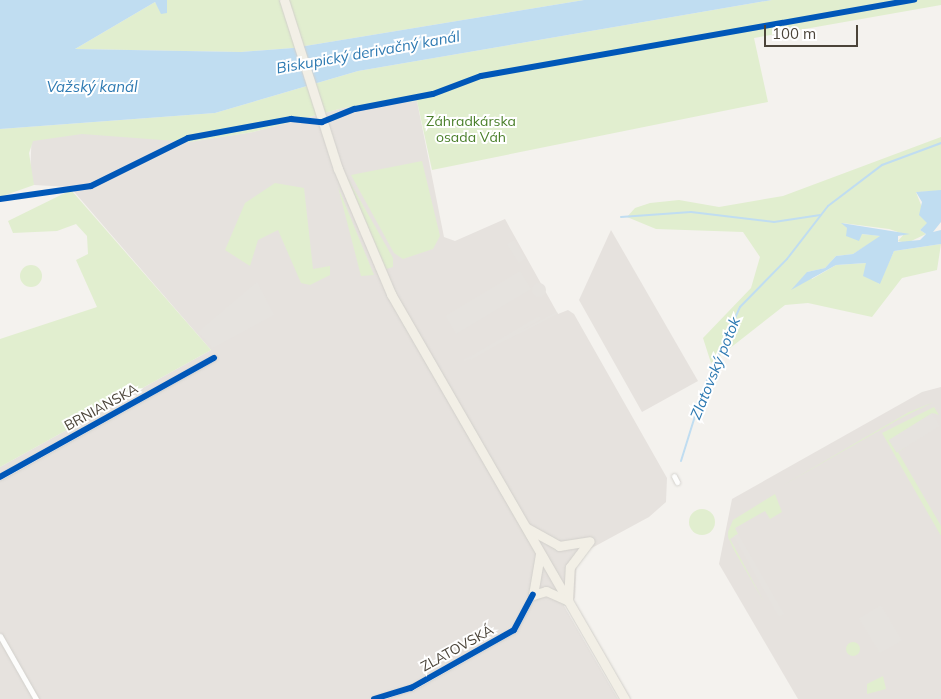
<!DOCTYPE html>
<html>
<head>
<meta charset="utf-8">
<style>
  body { margin:0 }
  #map { position:relative; width:941px; height:699px; overflow:hidden; background:#f4f2ee; font-family:Mulish,sans-serif }
  div>[style] { position:absolute }
  .industrial>* { inset:0; background:#e6e2de }
  .green>* { inset:0; background:#e1eecf }
  .round { border-radius:50% }
  .parking>* { inset:0; background:#e6e3df; transform-origin:0 0 }
  .water>* { inset:0; background:#c0ddf1 }
  .stream>* { height:2px; margin:-1px; padding:0 1px; transform-origin:1px; border-radius:1px; background:#c0ddf1 }
  .roads { filter:drop-shadow(0 0 1px #d2d0cb) drop-shadow(0 0 1px #d2d0cb) }
  .minor>* { height:5px; margin:-2.5px; padding:0 2.5px; transform-origin:2.5px; border-radius:2.5px; background:#fdfdfc }
  .primary>* { height:9px; margin:-4.5px; padding:0 4.5px; transform-origin:4.5px; border-radius:4.5px; background:#f2efe6 }
  .cycleway>* { height:6px; margin:-3px; padding:0 3px; transform-origin:3px; border-radius:3px; background:#0057b8 }
  span { translate:-50% -50%; white-space:nowrap; text-align:center; line-height:1.15; -webkit-text-stroke:4px #fff; paint-order:stroke }
  .park-label { font-size:14px; color:#4a7f2a }
  .street-label { font-size:14px; color:#4b4439 }
  .water-label { font-size:15px; color:#2e7ab2; font-style:italic }
  .scale { position:absolute; left:764px; top:25px; width:94px; height:22px; box-sizing:border-box; border:2px solid #4b4439; border-top:0; padding-left:6px; font-size:15px; line-height:18px; white-space:nowrap; color:#4b4439; -webkit-text-stroke:4px #fff; paint-order:stroke }
</style>
</head>
<body>
<div id="map">
  <div class="industrial">
    <div style="clip-path:polygon(417px 101px,444px 237px,455px 241px,505px 219px,558px 314px,568px 310px,574px 314px,667px 478px,666px 502px,649px 517px,577px 556px,575px 598px,564px 606px,618px 699px,0 699px,0 467px,211px 350px,70px 187px,34px 185px,30px 179px,32px 127px,141px 121px,189px 142px,253px 132px,343px 108px)"></div>
    <div style="clip-path:polygon(611px 230px,698px 381px,642px 412px,579px 300px)"></div>
    <div style="clip-path:polygon(941px 387px,941px 699px,798px 699px,719px 564px,732px 499px,922px 392px)"></div>
  </div>
  <div class="green">
    <div style="clip-path:polygon(167px 0,584px 0,293px 48px,241px 52px,75px 49px,155px 2px,160px 10px,166px 9px)"></div>
    <div style="clip-path:polygon(772px 0,941px 0,941px 5px,754px 38px,768px 102px,432px 170px,417px 101px,343px 108px,253px 132px,189px 142px,82px 134px,33px 141px,29px 153px,34px 185px,0 197px,0 129px,215px 113px,358px 71px)"></div>
    <div style="clip-path:polygon(941px 137px,941px 191px,916px 192px,928px 223px,920px 230px,926px 234px,907px 243px,898px 241px,904px 234px,889px 229px,842px 223px,859px 240px,861px 234px,882px 236px,853px 254px,836px 256px,825px 268px,807px 272px,812px 279px,836px 265px,867px 263px,879px 284px,894px 251px,941px 244px,937px 270px,902px 278px,872px 317px,808px 303px,785px 305px,711px 363px,703px 338px,751px 288px,760px 257px,743px 232px,656px 229px,627px 217px,635px 208px,650px 203px,679px 200px,719px 207px,783px 196px)"></div>
    <div style="clip-path:polygon(422px 161px,440px 236px,433px 249px,403px 259px,394px 253px,351px 175px)"></div>
    <div style="clip-path:polygon(347px 177px,393px 258px,393px 267px,386px 269px)"></div>
    <div style="clip-path:polygon(275px 183px,304px 188px,313px 269px,330px 266px,330px 275px,310px 285px,301px 283px,278px 230px,258px 240px,250px 266px,225px 250px,245px 203px)"></div>
    <div style="clip-path:polygon(338px 187px,374px 275px,361px 276px)"></div>
    <div style="clip-path:polygon(71px 190px,211px 350px,0 467px,0 339px,97px 307px,76px 260px,88px 254px,87px 236px,76px 224px,57px 231px,13px 233px,8px 221px)"></div>
    <div class="round" style="left:20px;top:265px;width:22px;height:22px"></div>
    <div style="clip-path:polygon(934px 402px,903px 417px,780px 487px,909px 412px)"></div>
    <div style="clip-path:polygon(934px 407px,939px 415px,933px 413px,895px 451px,906px 447px,898px 452px,941px 526px,941px 536px,882px 433px)"></div>
    <div style="clip-path:polygon(775px 494px,782px 512px,770px 519px,765px 511px,735px 528px,738px 534px,730px 539px,764px 602px,734px 550px,728px 537px,728px 532px,733px 520px)"></div>
    <div class="round" style="left:689px;top:509px;width:26px;height:26px"></div>
    <div class="round" style="left:846px;top:642px;width:14px;height:14px"></div>
    <div style="clip-path:polygon(883px 676px,886px 689px,867px 694px,867px 684px)"></div>
  </div>
  <div class="parking">
    <div style="left:514px;top:240px;width:22px;height:8px;rotate:58deg"></div>
    <div style="left:520px;top:271px;width:21px;height:87px;rotate:59deg"></div>
    <div style="clip-path:polygon(257px 282px,274px 315px,213px 348px,198px 332px)"></div>
    <div class="round" style="left:532px;top:283px;width:14px;height:14px"></div>
    <div style="left:557px;top:312px;width:2px;height:105px;rotate:63deg"></div>
    <div style="clip-path:polygon(539px 316px,541px 319px,471px 360px,470px 357px)"></div>
    <div style="left:932px;top:413px;width:15px;height:51px;rotate:58deg"></div>
    <div style="clip-path:polygon(738px 534px,784px 614px,779px 617px,734px 536px)"></div>
    <div style="left:881px;top:605px;width:41px;height:26px;rotate:59deg"></div>
  </div>
  <div class="water">
    <div style="clip-path:polygon(0 0,167px 0,167px 13px,161px 14px,155px 2px,75px 49px,241px 52px,293px 48px,584px 0,772px 0,358px 71px,215px 113px,0 129px)"></div>
    <div style="clip-path:polygon(941px 190px,941px 222px,933px 232px,941px 230px,941px 244px,894px 251px,880px 284px,863px 276px,866px 263px,836px 265px,791px 290px,807px 272px,825px 268px,836px 256px,853px 254px,880px 236px,862px 234px,859px 241px,846px 236px,847px 228px,841px 223px,910px 234px,898px 236px,898px 242px,920px 240px,926px 234px,920px 230px,927px 223px,919px 215px,922px 202px,916px 192px)"></div>
  </div>
  <div class="stream">
    <div style="left:621px;top:217px;width:70px;rotate:-4.1deg"></div>
    <div style="left:691px;top:212px;width:84px;rotate:6.9deg"></div>
    <div style="left:774px;top:222px;width:47px;rotate:-8.7deg"></div>
    <div style="left:681px;top:461px;width:77px;rotate:-72.7deg"></div>
    <div style="left:704px;top:387px;width:88px;rotate:-65.8deg"></div>
    <div style="left:740px;top:307px;width:67px;rotate:-45.6deg"></div>
    <div style="left:787px;top:259px;width:67px;rotate:-52.3deg"></div>
    <div style="left:828px;top:206px;width:68px;rotate:-37.2deg"></div>
    <div style="left:882px;top:165px;width:63px;rotate:-20.4deg"></div>
  </div>
  <div class="roads">
    <div class="minor">
      <div style="left:674px;top:476px;width:7px;rotate:63deg"></div>
      <div style="left:0;top:477px;width:245px;rotate:-29.1deg"></div>
      <div style="left:0;top:636px;width:73px;rotate:60.3deg"></div>
      <div style="left:374px;top:699px;width:39px;rotate:-17deg"></div>
      <div style="left:411px;top:688px;width:118px;rotate:-29.4deg"></div>
      <div style="left:514px;top:630px;width:40px;rotate:-62deg"></div>
    </div>
    <div class="primary">
      <div style="left:284px;top:0;width:177px;rotate:72.3deg"></div>
      <div style="left:338px;top:169px;width:136px;rotate:67deg"></div>
      <div style="left:391px;top:294px;width:468px;rotate:60deg"></div>
      <div style="left:527px;top:528px;width:37px;rotate:29deg"></div>
      <div style="left:559px;top:546px;width:31px;rotate:-9deg"></div>
      <div style="left:533px;top:595px;width:42px;rotate:-80.3deg"></div>
      <div style="left:533px;top:595px;width:14px;rotate:-17deg"></div>
      <div style="left:546px;top:591px;width:24px;rotate:24deg"></div>
      <div style="left:568px;top:601px;width:34px;rotate:-87deg"></div>
      <div style="left:570px;top:567px;width:30px;rotate:-53deg"></div>
    </div>
  </div>
  <div class="cycleway">
    <div style="left:0;top:199px;width:92px;rotate:-8.1deg"></div>
    <div style="left:91px;top:186px;width:108px;rotate:-26.3deg"></div>
    <div style="left:188px;top:138px;width:105px;rotate:-10.5deg"></div>
    <div style="left:291px;top:119px;width:31px;rotate:6deg"></div>
    <div style="left:322px;top:122px;width:35px;rotate:-22deg"></div>
    <div style="left:355px;top:109px;width:79px;rotate:-10.9deg"></div>
    <div style="left:433px;top:94px;width:51px;rotate:-20.6deg"></div>
    <div style="left:481px;top:76px;width:440px;rotate:-10deg"></div>
    <div style="left:0;top:477px;width:245px;rotate:-29.1deg"></div>
    <div style="left:374px;top:699px;width:39px;rotate:-17deg"></div>
    <div style="left:411px;top:688px;width:118px;rotate:-29.4deg"></div>
    <div style="left:514px;top:630px;width:40px;rotate:-62deg"></div>
  </div>
  <div class="park-label">
    <span style="left:471px;top:129px">Záhradkárska<br>osada Váh</span>
  </div>
  <div class="street-label">
    <span style="left:101px;top:407px;rotate:-29deg">BRNIANSKA</span>
    <span style="left:457px;top:648px;rotate:-29deg">ZLATOVSKÁ</span>
  </div>
  <div class="water-label">
    <span style="left:368px;top:52px;rotate:-10deg">Biskupický derivačný kanál</span>
    <span style="left:92px;top:87px">Važský kanál</span>
    <span style="left:715px;top:368px;rotate:-68deg">Zlatovský potok</span>
  </div>
  <div class="scale">100 m</div>
</div>
</body>
</html>
